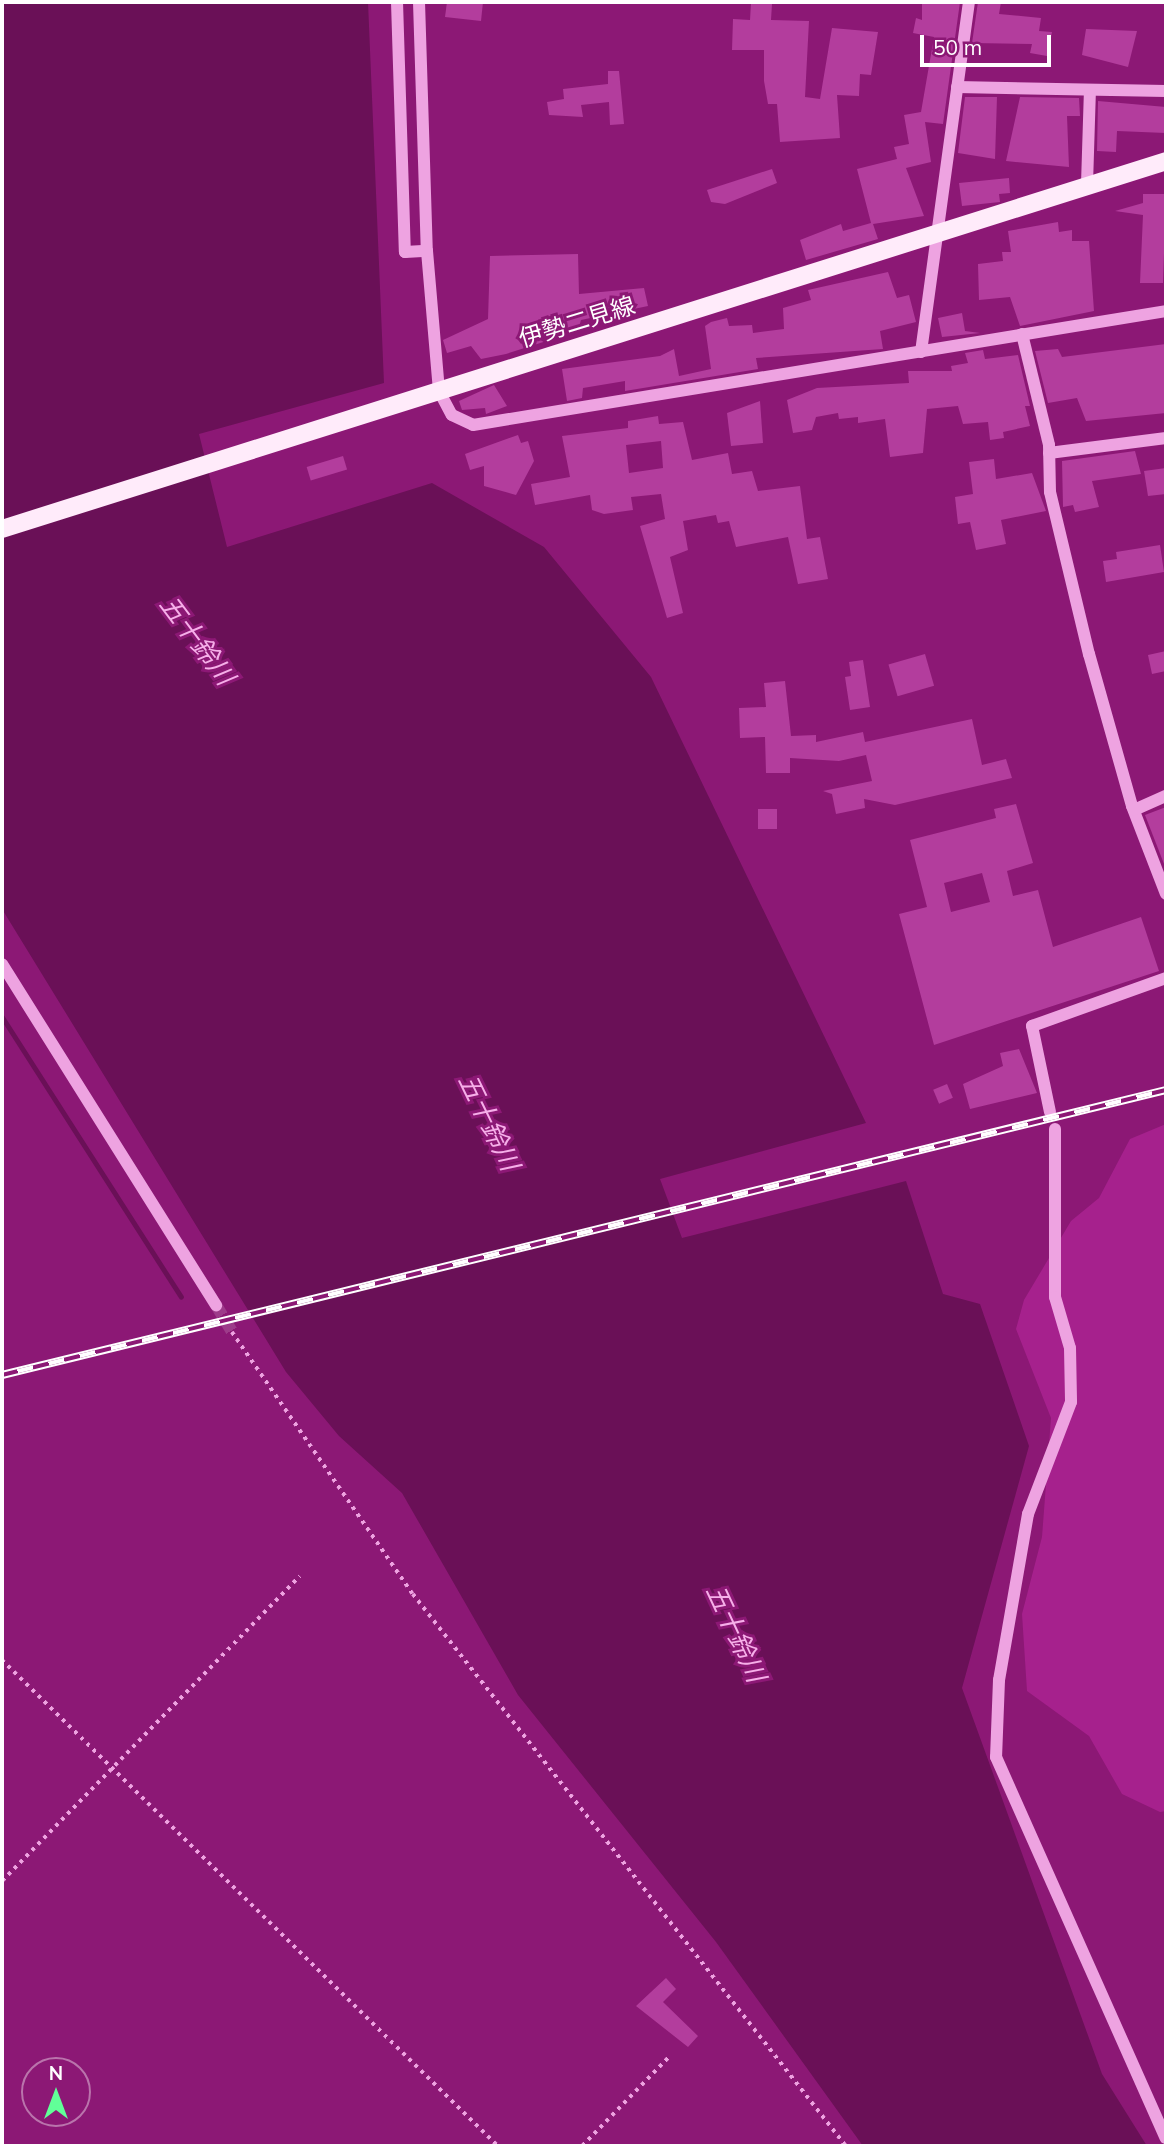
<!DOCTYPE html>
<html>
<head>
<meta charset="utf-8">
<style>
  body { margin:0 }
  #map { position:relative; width:1168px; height:2148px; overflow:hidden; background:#8c1875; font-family:Mulish,"Noto Sans JP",sans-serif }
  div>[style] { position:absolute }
  .green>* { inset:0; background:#a6218d }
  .water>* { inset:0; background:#6a1057 }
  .stream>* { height:5px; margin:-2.5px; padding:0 2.5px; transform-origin:2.5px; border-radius:2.5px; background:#6a1057 }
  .building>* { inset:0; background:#b33d9d; transform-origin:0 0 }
  .minor-tunnel>* { height:12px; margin-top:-6px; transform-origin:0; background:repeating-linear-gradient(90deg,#9d3b8a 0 12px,transparent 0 18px) }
  .path>* { height:3.5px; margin-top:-1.75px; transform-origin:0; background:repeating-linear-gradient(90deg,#eea3e1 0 3.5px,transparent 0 8.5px) }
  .minor>* { height:12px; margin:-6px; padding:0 6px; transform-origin:6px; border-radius:6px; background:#eea3e1 }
  .major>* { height:18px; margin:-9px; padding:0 9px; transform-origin:9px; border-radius:9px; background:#ffebfa }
  .rail>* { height:8px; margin-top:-4px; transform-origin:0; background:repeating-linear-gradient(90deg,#8c1875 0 16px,#fff 0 32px); box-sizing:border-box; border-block:2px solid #fff }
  span { translate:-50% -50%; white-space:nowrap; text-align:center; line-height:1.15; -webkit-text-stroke:6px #8c1875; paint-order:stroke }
  .street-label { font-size:24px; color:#fff }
  .water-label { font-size:26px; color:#f6afe9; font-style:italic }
  .frame { position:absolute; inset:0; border:4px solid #fff; pointer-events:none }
  .north { position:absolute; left:21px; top:2057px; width:70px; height:70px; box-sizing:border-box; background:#8c1875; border:2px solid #ba74ac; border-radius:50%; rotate:0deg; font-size:19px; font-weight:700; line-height:28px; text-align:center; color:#fff }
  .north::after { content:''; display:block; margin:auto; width:24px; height:32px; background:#61ff98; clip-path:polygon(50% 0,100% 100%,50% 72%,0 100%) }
  .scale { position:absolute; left:920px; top:35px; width:131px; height:32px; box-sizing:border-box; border:4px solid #fff; border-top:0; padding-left:9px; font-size:21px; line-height:24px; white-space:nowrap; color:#fff; -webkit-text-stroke:5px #8c1875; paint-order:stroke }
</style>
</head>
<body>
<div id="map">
  <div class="green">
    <div style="clip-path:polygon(1166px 1124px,1166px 1811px,1160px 1812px,1122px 1794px,1089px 1736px,1027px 1691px,1022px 1614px,1042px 1537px,1051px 1418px,1016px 1329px,1024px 1300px,1071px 1221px,1099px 1198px,1130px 1139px)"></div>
  </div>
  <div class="water">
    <div style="clip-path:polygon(2px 2px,368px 2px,384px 383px,199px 434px,227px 547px,432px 483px,544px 547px,651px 677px,866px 1123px,660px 1179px,682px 1238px,906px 1181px,943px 1294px,980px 1304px,1029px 1446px,962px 1688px,1102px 2074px,1147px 2146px,863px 2146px,716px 1942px,518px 1695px,402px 1493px,339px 1436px,286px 1372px,2px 909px)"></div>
  </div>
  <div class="stream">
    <div style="left:2px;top:1017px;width:332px;rotate:57.4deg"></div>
  </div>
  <div class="building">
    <div style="clip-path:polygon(447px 2px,483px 2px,481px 21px,445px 17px)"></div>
    <div style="clip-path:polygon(922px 2px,960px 2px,943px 124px,925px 122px,931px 162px,906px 168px,924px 216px,873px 224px,878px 239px,806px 260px,800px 240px,841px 224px,843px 231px,871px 223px,857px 169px,897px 159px,894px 147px,909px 144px,904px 115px,921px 112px,934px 37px,913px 33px,916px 18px,922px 20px)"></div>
    <div style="clip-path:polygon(978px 2px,1001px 2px,999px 14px,1041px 18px,1039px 31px,1052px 32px,1047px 56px,1030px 53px,1032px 44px,972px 43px)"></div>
    <div style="clip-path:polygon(751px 3px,772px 4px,771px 20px,809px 21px,805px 97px,820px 99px,832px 28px,878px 32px,871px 75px,860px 74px,859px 96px,837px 95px,840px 138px,780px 142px,777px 104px,768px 104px,764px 81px,764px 50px,732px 50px,733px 19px,750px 20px)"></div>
    <div style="clip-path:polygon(1086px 29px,1137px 31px,1128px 67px,1082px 55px)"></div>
    <div style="clip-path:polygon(608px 71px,619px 71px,624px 124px,610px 125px,609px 102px,581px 105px,583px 117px,549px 115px,547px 102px,564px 99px,563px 89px,608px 84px)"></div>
    <div style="clip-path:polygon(965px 97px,997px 97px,995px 159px,958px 153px)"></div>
    <div style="clip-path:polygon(1020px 97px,1079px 98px,1080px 116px,1067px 116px,1069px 167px,1006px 161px)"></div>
    <div style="clip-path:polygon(1098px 101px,1166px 107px,1166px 133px,1117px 131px,1116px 152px,1097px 151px)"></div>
    <div style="clip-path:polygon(772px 169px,777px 183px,725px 204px,711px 202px,707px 190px)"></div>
    <div style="clip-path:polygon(1009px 178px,1010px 193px,999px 194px,1000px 202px,962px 206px,959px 183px)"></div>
    <div style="clip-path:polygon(1143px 194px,1166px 194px,1163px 283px,1140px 283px,1143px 215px,1115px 211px,1143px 203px)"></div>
    <div style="clip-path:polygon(1058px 222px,1059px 232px,1072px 230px,1072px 241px,1089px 241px,1094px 311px,1020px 326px,1010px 297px,979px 300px,978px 264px,1003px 261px,1002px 252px,1011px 252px,1008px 231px)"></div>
    <div style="clip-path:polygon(578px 254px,579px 294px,644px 288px,648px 306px,581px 320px,578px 331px,506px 354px,481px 359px,471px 346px,447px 353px,443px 340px,488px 319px,490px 256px)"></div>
    <div style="clip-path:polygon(888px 272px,897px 298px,909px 295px,916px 322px,880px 331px,883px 349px,756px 358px,758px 369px,625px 391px,625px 381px,583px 388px,582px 398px,567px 401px,562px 369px,660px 356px,674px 349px,679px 376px,711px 369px,705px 326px,711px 322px,727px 318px,729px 326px,752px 325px,753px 333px,784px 329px,783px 308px,811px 300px,808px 290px)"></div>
    <div style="clip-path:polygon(962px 313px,965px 331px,980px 333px,942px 337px,938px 318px)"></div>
    <div style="clip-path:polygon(1166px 344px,1166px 413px,1086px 421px,1077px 398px,1048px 403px,1035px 351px,1058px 349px,1062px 357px)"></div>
    <div style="clip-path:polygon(983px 350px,985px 359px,1018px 355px,1030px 406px,1025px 406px,1030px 426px,1003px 432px,1004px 438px,990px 440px,988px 422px,963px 424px,958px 406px,927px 409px,923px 453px,890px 457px,885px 419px,858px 423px,858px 417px,839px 419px,838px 413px,816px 417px,812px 430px,793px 433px,787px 400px,817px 388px,909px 383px,908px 371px,952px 371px,951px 366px,968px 363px,965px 353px)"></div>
    <div style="clip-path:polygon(494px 385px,507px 406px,486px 414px,485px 408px,462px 410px,459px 401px)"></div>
    <div style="clip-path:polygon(760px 401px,763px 443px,731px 446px,727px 413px)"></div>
    <div style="clip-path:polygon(evenodd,658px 416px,659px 424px,683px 422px,692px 460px,728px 453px,732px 474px,752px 471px,758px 491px,800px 486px,807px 539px,820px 537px,828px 579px,798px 584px,788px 537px,736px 547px,729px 521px,718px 523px,716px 515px,683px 521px,688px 550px,670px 557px,683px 613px,667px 618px,640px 526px,665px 519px,661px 494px,631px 497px,633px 510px,604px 514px,592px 510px,590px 495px,535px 505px,531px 484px,570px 477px,562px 436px,628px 428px,628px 421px,658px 416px,661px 441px,663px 468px,629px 473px,626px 445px,661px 441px)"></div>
    <div style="clip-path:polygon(518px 435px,521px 443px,528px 441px,534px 461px,516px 495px,484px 486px,484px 466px,470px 470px,465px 454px)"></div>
    <div style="clip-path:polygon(1135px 451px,1141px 474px,1092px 481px,1099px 507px,1075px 512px,1073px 505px,1063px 507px,1062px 461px)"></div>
    <div style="left:343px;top:456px;width:14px;height:38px;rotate:73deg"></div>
    <div style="clip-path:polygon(994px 459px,996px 479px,1032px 473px,1046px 511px,1001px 520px,1006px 544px,976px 550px,970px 522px,958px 524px,955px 497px,973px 494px,969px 462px)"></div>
    <div style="clip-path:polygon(1166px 468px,1166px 494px,1148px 496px,1144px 471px)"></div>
    <div style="clip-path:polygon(1160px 545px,1164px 572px,1106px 582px,1103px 561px,1117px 559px,1116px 552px)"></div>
    <div style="clip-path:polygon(1166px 651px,1166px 671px,1152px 674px,1148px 655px)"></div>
    <div style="left:925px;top:654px;width:33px;height:38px;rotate:74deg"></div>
    <div style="clip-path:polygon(863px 660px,870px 707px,850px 710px,845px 677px,851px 676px,849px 662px)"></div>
    <div style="clip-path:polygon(785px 681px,791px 736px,816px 735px,816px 742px,863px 732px,865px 742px,972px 719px,982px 765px,1006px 759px,1012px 778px,895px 805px,864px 799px,865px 808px,836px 814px,832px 794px,823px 791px,872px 781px,866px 755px,839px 761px,790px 758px,790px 773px,766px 773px,765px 737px,740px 738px,739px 708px,766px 707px,764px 683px)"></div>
    <div style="clip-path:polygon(evenodd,1016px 804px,1033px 863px,1007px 871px,1013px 896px,1038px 890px,1053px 947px,1141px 917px,1159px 971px,934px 1045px,899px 914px,927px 907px,910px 840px,996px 818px,994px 809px,1016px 804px,982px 873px,990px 902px,951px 912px,944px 883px,982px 873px)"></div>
    <div style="clip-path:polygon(1166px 807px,1166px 869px,1145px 815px)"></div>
    <div style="left:777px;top:809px;width:20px;height:19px;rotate:90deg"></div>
    <div style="clip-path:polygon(1019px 1049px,1037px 1093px,970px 1109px,963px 1084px,1003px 1066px,1000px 1053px)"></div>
    <div style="left:947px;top:1084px;width:15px;height:15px;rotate:67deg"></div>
    <div style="clip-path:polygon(666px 1978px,676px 1989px,663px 2002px,698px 2036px,688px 2047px,636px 2006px)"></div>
  </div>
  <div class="minor-tunnel">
    <div style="left:216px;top:1305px;width:31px;rotate:59deg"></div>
  </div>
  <div class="path">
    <div style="left:232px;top:1332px;width:318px;rotate:55.4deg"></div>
    <div style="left:413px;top:1594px;width:702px;rotate:51.89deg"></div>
    <div style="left:2px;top:1660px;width:694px;rotate:44.42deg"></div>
    <div style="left:2px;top:1881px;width:426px;rotate:-45.7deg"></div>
    <div style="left:582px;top:2146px;width:124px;rotate:-45.7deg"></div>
  </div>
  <div class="minor">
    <div style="left:397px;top:2px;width:250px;rotate:88.2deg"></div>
    <div style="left:405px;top:252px;width:22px;rotate:-3deg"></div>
    <div style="left:427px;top:251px;width:141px;rotate:85.1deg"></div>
    <div style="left:439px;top:391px;width:27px;rotate:62deg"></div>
    <div style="left:452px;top:415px;width:23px;rotate:25deg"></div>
    <div style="left:473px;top:425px;width:702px;rotate:-9.34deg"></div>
    <div style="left:419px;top:2px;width:249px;rotate:88.2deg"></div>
    <div style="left:957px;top:87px;width:209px;rotate:1.1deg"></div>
    <div style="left:1087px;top:184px;width:94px;rotate:-88.2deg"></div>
    <div style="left:1022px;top:334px;width:114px;rotate:76.3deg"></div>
    <div style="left:1049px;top:445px;width:47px;rotate:88.8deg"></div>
    <div style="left:1050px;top:492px;width:167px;rotate:76.5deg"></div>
    <div style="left:1089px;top:654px;width:158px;rotate:74.2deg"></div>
    <div style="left:1132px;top:806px;width:94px;rotate:68.9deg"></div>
    <div style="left:921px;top:352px;width:353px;rotate:-82.2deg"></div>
    <div style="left:1049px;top:453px;width:118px;rotate:-7.3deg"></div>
    <div style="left:1134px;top:810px;width:35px;rotate:-24deg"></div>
    <div style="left:2px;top:964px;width:403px;rotate:57.9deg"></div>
    <div style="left:1050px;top:1112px;width:88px;rotate:-101.8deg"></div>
    <div style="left:1032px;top:1026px;width:142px;rotate:-19.7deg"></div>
    <div style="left:1055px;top:1129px;width:168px;rotate:90deg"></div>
    <div style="left:1055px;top:1297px;width:53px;rotate:73.6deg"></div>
    <div style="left:1070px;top:1348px;width:54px;rotate:88.9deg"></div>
    <div style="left:1071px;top:1402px;width:120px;rotate:111deg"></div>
    <div style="left:1028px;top:1514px;width:169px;rotate:99.9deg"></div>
    <div style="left:999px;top:1680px;width:77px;rotate:92.2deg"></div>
    <div style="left:996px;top:1757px;width:417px;rotate:66deg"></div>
  </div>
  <div class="major">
    <div style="left:2px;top:529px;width:1221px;rotate:-17.54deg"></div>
  </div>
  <div class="rail">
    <div style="left:2px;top:1375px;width:1198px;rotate:-13.76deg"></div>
  </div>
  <div class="street-label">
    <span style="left:577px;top:322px;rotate:-17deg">伊勢二見線</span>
  </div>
  <div class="water-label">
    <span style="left:197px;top:640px;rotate:53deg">五十鈴川</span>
    <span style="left:489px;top:1122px;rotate:64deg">五十鈴川</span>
    <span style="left:736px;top:1633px;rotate:65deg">五十鈴川</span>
  </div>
  <div class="frame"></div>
  <div class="north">N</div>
  <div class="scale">50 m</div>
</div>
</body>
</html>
